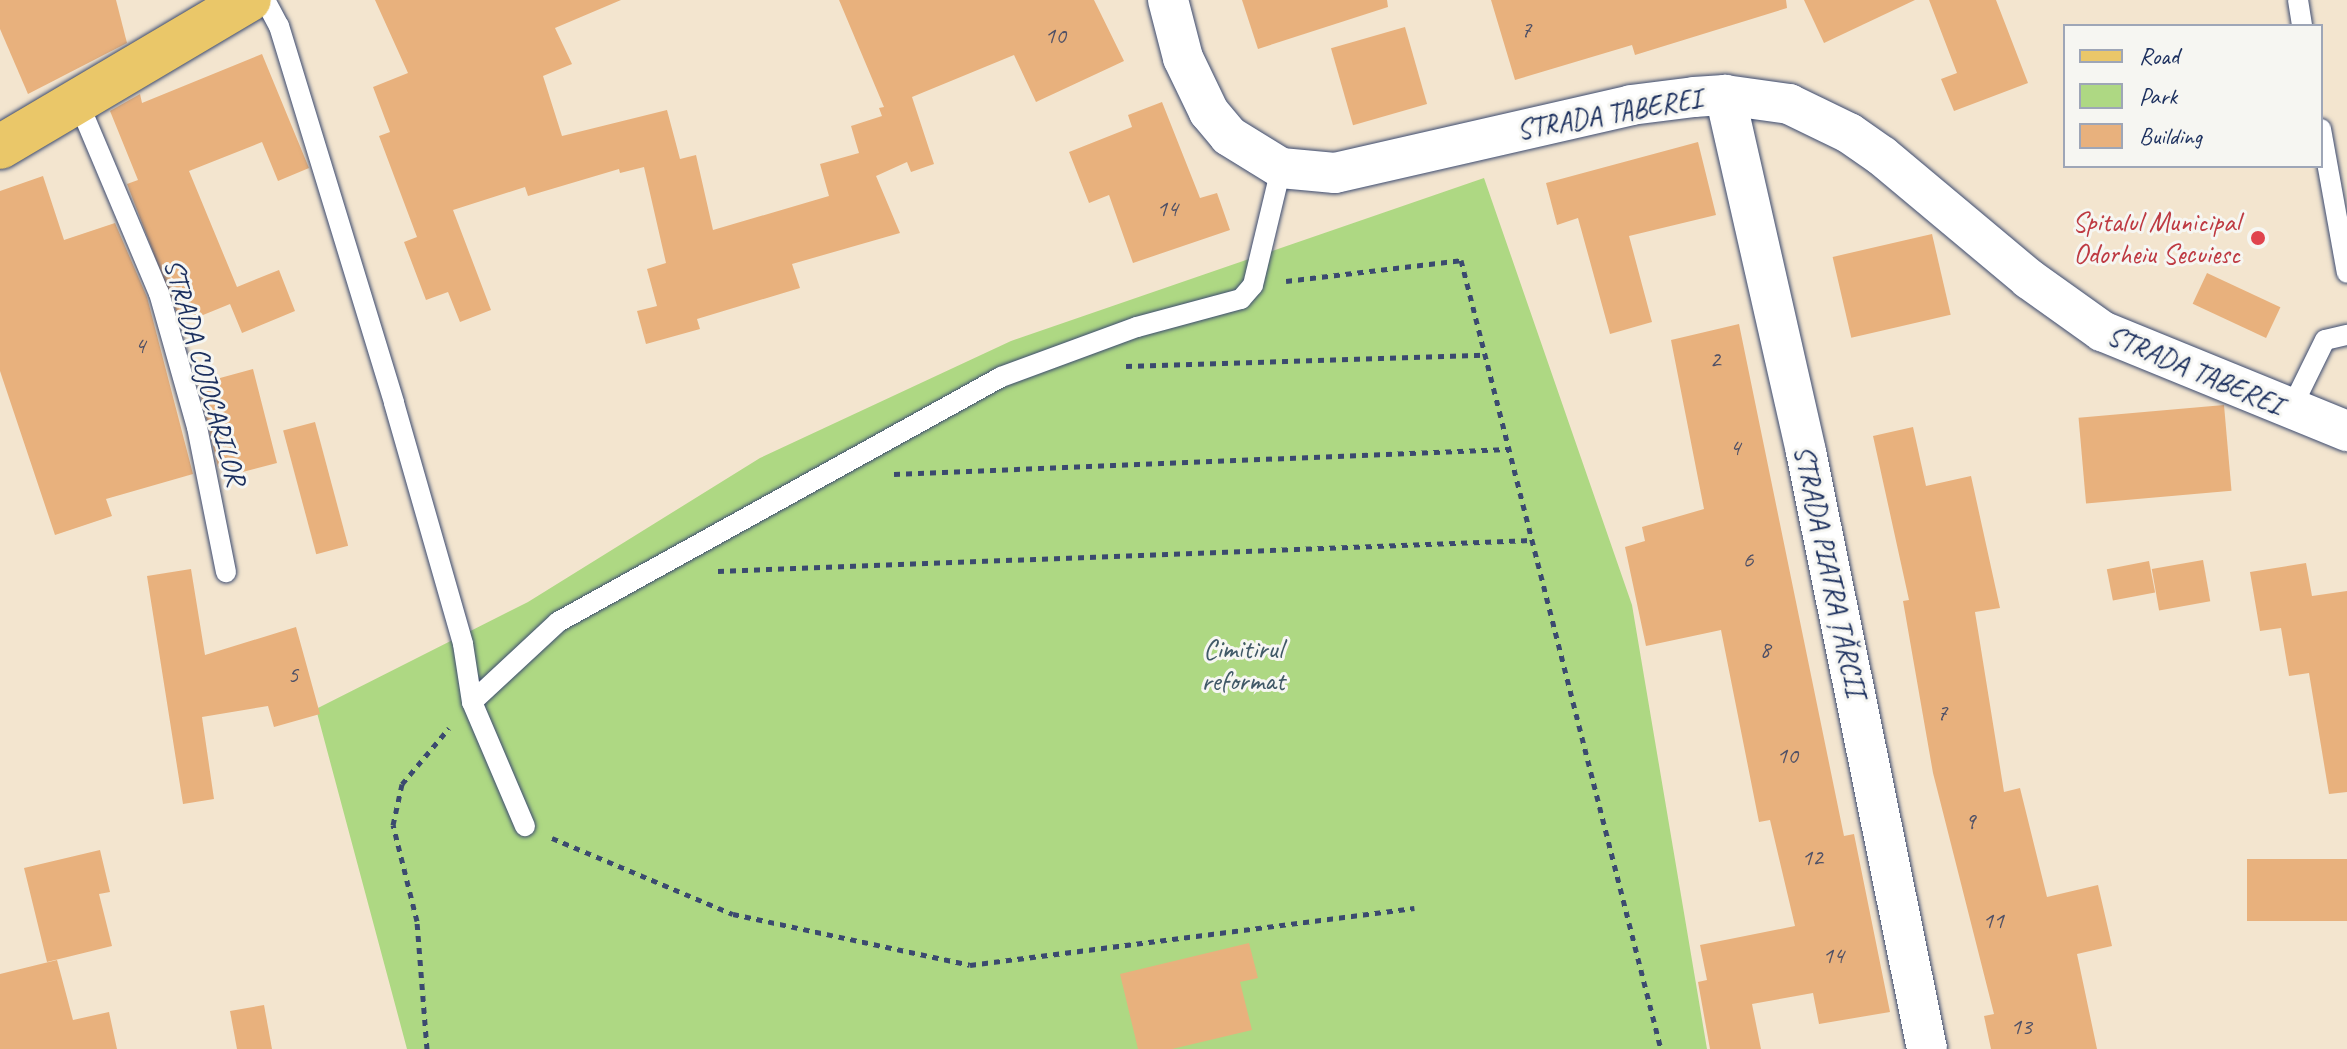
<!DOCTYPE html>
<html>
<head>
<meta charset="utf-8">
<style>
  body { margin:0 }
  #map { position:relative; width:2347px; height:1049px; overflow:hidden; background:#f3e5cf; font-family:Caveat,sans-serif }
  div>[style] { position:absolute }
  .green>* { inset:0; background:#aed883 }
  .building>* { inset:0; background:#e8b17d; transform-origin:0 0 }
  .path>* { height:5px; margin-top:-2.5px; transform-origin:0; background:repeating-linear-gradient(90deg,#3b4a6f 0 6px,transparent 0 12px) }
  .roads { filter:drop-shadow(0 0 2px #3b4a6f) drop-shadow(0 0 2px #3b4a6f) }
  .service>* { height:20px; margin:-10px; padding:0 10px; transform-origin:10px; border-radius:10px; background:#fff }
  .minor>* { height:40px; margin:-20px; padding:0 20px; transform-origin:20px; border-radius:20px; background:#fff }
  .primary>* { height:44px; margin:-22px; padding:0 22px; transform-origin:22px; border-radius:22px; background:#eac769 }
  .dots>* { width:22px; height:22px; translate:-50% -50%; box-sizing:border-box; border:4px solid #f6f6f2; border-radius:50% }
  span { translate:-50% -50%; white-space:nowrap; text-align:center; line-height:1.15; -webkit-text-stroke:6px #f6f6f2; paint-order:stroke }
  .number-label { font-size:24px; color:#4e5066 }
  .number-label span { -webkit-text-stroke-width:0 }
  .street-label { font-size:28px; color:#1b2f5e }
  .health-label { font-size:28px; color:#be3a42 }
  .right { translate:-100% -50%; text-align:right }
  .park-label { font-size:28px; color:#405967 }
  .legend { position:absolute; left:2063px; top:24px; width:260px; height:144px; box-sizing:border-box; background:#f6f6f2; border:2px solid #9ea6b7; margin:0; padding:10px 14px; list-style:none; font-size:24px; color:#1b2f5e }
  .legend li { display:flex; align-items:center; gap:16px; height:40px }
  .legend b { width:40px; border:2px solid #9ea6b7 }
</style>
</head>
<body>
<div id="map">
  <div class="green">
    <div style="clip-path:polygon(1484px 178px,1632px 605px,1707px 1049px,407px 1049px,316px 709px,528px 602px,760px 458px,1011px 341px)"></div>
  </div>
  <div class="building">
    <div style="clip-path:polygon(0 0,116px 0,127px 43px,28px 94px,0 29px)"></div>
    <div style="clip-path:polygon(375px 0,621px 0,555px 28px,572px 64px,543px 76px,562px 136px,667px 110px,680px 159px,696px 155px,713px 230px,829px 196px,820px 164px,859px 153px,851px 126px,882px 116px,879px 108px,884px 107px,839px 0,1094px 0,1124px 61px,1036px 102px,1014px 55px,912px 97px,934px 164px,911px 172px,907px 162px,876px 176px,900px 233px,792px 264px,800px 288px,697px 319px,700px 329px,646px 344px,637px 311px,657px 306px,647px 269px,666px 263px,644px 167px,620px 173px,619px 169px,528px 196px,525px 187px,453px 210px,491px 310px,460px 322px,448px 292px,426px 300px,404px 242px,417px 237px,379px 136px,390px 132px,373px 87px,408px 73px)"></div>
    <div style="clip-path:polygon(1242px 0,1387px 0,1388px 7px,1258px 49px)"></div>
    <div style="clip-path:polygon(1491px 0,1786px 0,1787px 8px,1635px 55px,1632px 45px,1515px 80px)"></div>
    <div style="clip-path:polygon(1804px 0,1915px 0,1824px 43px)"></div>
    <div style="clip-path:polygon(1929px 0,1996px 0,2028px 83px,1954px 111px,1941px 79px,1957px 73px)"></div>
    <div style="left:1405px;top:27px;width:80px;height:77px;rotate:74deg"></div>
    <div style="clip-path:polygon(262px 54px,309px 168px,278px 181px,262px 142px,189px 171px,237px 287px,279px 270px,295px 311px,242px 333px,230px 304px,181px 324px,127px 184px,138px 180px,110px 111px,140px 94px,142px 103px)"></div>
    <div style="clip-path:polygon(1162px 102px,1200px 198px,1217px 193px,1230px 230px,1133px 263px,1109px 195px,1089px 203px,1069px 152px,1132px 127px,1128px 115px)"></div>
    <div style="clip-path:polygon(1698px 142px,1716px 215px,1629px 236px,1652px 322px,1610px 334px,1578px 218px,1557px 225px,1546px 183px)"></div>
    <div style="clip-path:polygon(43px 176px,64px 240px,115px 223px,147px 297px,193px 474px,106px 499px,112px 516px,55px 535px,0 371px,0 191px)"></div>
    <div style="left:1932px;top:234px;width:83px;height:102px;rotate:77deg"></div>
    <div style="left:2207px;top:273px;width:81px;height:34px;rotate:25deg"></div>
    <div style="clip-path:polygon(1739px 324px,1844px 836px,1854px 834px,1890px 1012px,1819px 1024px,1813px 993px,1752px 1004px,1761px 1049px,1710px 1049px,1698px 982px,1707px 980px,1700px 945px,1795px 926px,1770px 820px,1759px 822px,1721px 630px,1646px 646px,1625px 547px,1645px 541px,1642px 527px,1704px 509px,1671px 340px)"></div>
    <div style="clip-path:polygon(253px 369px,277px 463px,231px 475px,228px 464px,218px 467px,198px 384px)"></div>
    <div style="left:2224px;top:405px;width:86px;height:146px;rotate:85deg"></div>
    <div style="left:315px;top:422px;width:128px;height:33px;rotate:75deg"></div>
    <div style="clip-path:polygon(1913px 427px,1926px 486px,1971px 476px,2000px 608px,1975px 612px,2004px 792px,2020px 788px,2047px 897px,2098px 885px,2112px 946px,2077px 954px,2097px 1049px,1991px 1049px,1984px 1016px,1994px 1014px,1933px 773px,1903px 601px,1909px 600px,1873px 436px)"></div>
    <div style="left:2203px;top:560px;width:42px;height:52px;rotate:80deg"></div>
    <div style="left:2149px;top:561px;width:32px;height:43px;rotate:79deg"></div>
    <div style="clip-path:polygon(2306px 563px,2312px 596px,2347px 591px,2347px 792px,2329px 794px,2309px 673px,2289px 676px,2281px 628px,2260px 631px,2250px 572px)"></div>
    <div style="clip-path:polygon(191px 569px,205px 655px,296px 627px,320px 714px,274px 727px,268px 706px,202px 717px,214px 799px,183px 804px,147px 576px)"></div>
    <div style="clip-path:polygon(100px 850px,110px 892px,99px 894px,112px 946px,47px 962px,24px 868px)"></div>
    <div style="left:2347px;top:859px;width:62px;height:100px;rotate:90deg"></div>
    <div style="clip-path:polygon(1249px 943px,1258px 978px,1240px 982px,1252px 1030px,1172px 1049px,1138px 1049px,1120px 974px)"></div>
    <div style="clip-path:polygon(57px 960px,73px 1020px,109px 1012px,117px 1049px,0 1049px,0 974px)"></div>
    <div style="clip-path:polygon(264px 1005px,272px 1049px,237px 1049px,230px 1011px)"></div>
  </div>
  <div class="path">
    <div style="left:1286px;top:281px;width:176px;rotate:-6.8deg"></div>
    <div style="left:1461px;top:260px;width:814px;rotate:75.78deg"></div>
    <div style="left:1126px;top:366px;width:358px;rotate:-1.8deg"></div>
    <div style="left:894px;top:474px;width:615px;rotate:-2.33deg"></div>
    <div style="left:718px;top:571px;width:814px;rotate:-2.18deg"></div>
    <div style="left:552px;top:838px;width:196px;rotate:22.8deg"></div>
    <div style="left:733px;top:914px;width:242px;rotate:12.1deg"></div>
    <div style="left:970px;top:965px;width:448px;rotate:-7.3deg"></div>
    <div style="left:427px;top:1049px;width:128px;rotate:-94.5deg"></div>
    <div style="left:417px;top:921px;width:99px;rotate:-104deg"></div>
    <div style="left:393px;top:825px;width:42px;rotate:-77.6deg"></div>
    <div style="left:402px;top:784px;width:73px;rotate:-50deg"></div>
  </div>
  <div class="roads">
    <div class="service">
      <div style="left:265px;top:0;width:30px;rotate:62deg"></div>
      <div style="left:279px;top:26px;width:394px;rotate:73deg"></div>
      <div style="left:394px;top:403px;width:251px;rotate:74deg"></div>
      <div style="left:463px;top:644px;width:59px;rotate:81.2deg"></div>
      <div style="left:472px;top:702px;width:117px;rotate:-42.9deg"></div>
      <div style="left:558px;top:622px;width:506px;rotate:-28.94deg"></div>
      <div style="left:1001px;top:377px;width:145px;rotate:-20.2deg"></div>
      <div style="left:1137px;top:327px;width:108px;rotate:-15.1deg"></div>
      <div style="left:1241px;top:299px;width:18px;rotate:-49deg"></div>
      <div style="left:1253px;top:285px;width:120px;rotate:-76.5deg"></div>
      <div style="left:2298px;top:0;width:26px;rotate:81deg"></div>
      <div style="left:79px;top:104px;width:205px;rotate:67.1deg"></div>
      <div style="left:159px;top:293px;width:139px;rotate:74.2deg"></div>
      <div style="left:197px;top:427px;width:148px;rotate:78.7deg"></div>
      <div style="left:2321px;top:129px;width:146px;rotate:79.8deg"></div>
      <div style="left:2290px;top:411px;width:79px;rotate:-63.8deg"></div>
      <div style="left:2325px;top:340px;width:23px;rotate:-13deg"></div>
      <div style="left:472px;top:702px;width:135px;rotate:66.9deg"></div>
    </div>
    <div class="minor">
      <div style="left:1168px;top:0;width:60px;rotate:75.5deg"></div>
      <div style="left:1183px;top:58px;width:60px;rotate:64.3deg"></div>
      <div style="left:1209px;top:112px;width:31px;rotate:50deg"></div>
      <div style="left:1229px;top:136px;width:61px;rotate:31.6deg"></div>
      <div style="left:1281px;top:168px;width:54px;rotate:5.3deg"></div>
      <div style="left:1335px;top:173px;width:304px;rotate:-12.9deg"></div>
      <div style="left:1631px;top:105px;width:64px;rotate:-7.2deg"></div>
      <div style="left:1694px;top:97px;width:31px;rotate:-4deg"></div>
      <div style="left:1725px;top:95px;width:65px;rotate:8deg"></div>
      <div style="left:1789px;top:104px;width:67px;rotate:25.8deg"></div>
      <div style="left:1849px;top:133px;width:40px;rotate:34.9deg"></div>
      <div style="left:1882px;top:156px;width:192px;rotate:39.9deg"></div>
      <div style="left:2029px;top:279px;width:90px;rotate:35.5deg"></div>
      <div style="left:2102px;top:331px;width:265px;rotate:22.2deg"></div>
      <div style="left:1725px;top:95px;width:366px;rotate:77.2deg"></div>
      <div style="left:1806px;top:452px;width:609px;rotate:78.54deg"></div>
    </div>
    <div class="primary">
      <div style="left:0;top:147px;width:289px;rotate:-30.6deg"></div>
    </div>
  </div>
  <div class="dots">
    <div style="left:2258px;top:238px;background:#e0444e"></div>
  </div>
  <div class="number-label">
    <span style="left:1526px;top:30px">7</span>
    <span style="left:1055px;top:36px">10</span>
    <span style="left:1167px;top:209px">14</span>
    <span style="left:140px;top:346px">4</span>
    <span style="left:1715px;top:360px">2</span>
    <span style="left:1735px;top:448px">4</span>
    <span style="left:1748px;top:560px">6</span>
    <span style="left:1765px;top:650px">8</span>
    <span style="left:293px;top:675px">5</span>
    <span style="left:1942px;top:713px">7</span>
    <span style="left:1787px;top:756px">10</span>
    <span style="left:1970px;top:822px">9</span>
    <span style="left:1812px;top:858px">12</span>
    <span style="left:1993px;top:921px">11</span>
    <span style="left:1833px;top:956px">14</span>
    <span style="left:2021px;top:1027px">13</span>
  </div>
  <div class="street-label">
    <span style="left:1609px;top:114px;rotate:-10deg">STRADA TABEREI</span>
    <span style="left:2195px;top:370px;rotate:23deg">STRADA TABEREI</span>
    <span style="left:205px;top:372px;rotate:74deg">STRADA COJOCARILOR</span>
    <span style="left:1830px;top:571px;rotate:78deg">STRADA PIATRA ȚĂRCII</span>
  </div>
  <div class="health-label">
    <span class="right" style="left:2240px;top:238px">Spitalul Municipal<br>Odorheiu Secuiesc</span>
  </div>
  <div class="park-label">
    <span style="left:1243px;top:665px">Cimitirul<br>reformat</span>
  </div>
  <ul class="legend">
  <li><b style="height:10px;background:#eac769"></b>Road</li>
  <li><b style="height:22px;background:#aed883"></b>Park</li>
  <li><b style="height:22px;background:#e8b17d"></b>Building</li>
  </ul>
</div>
</body>
</html>
